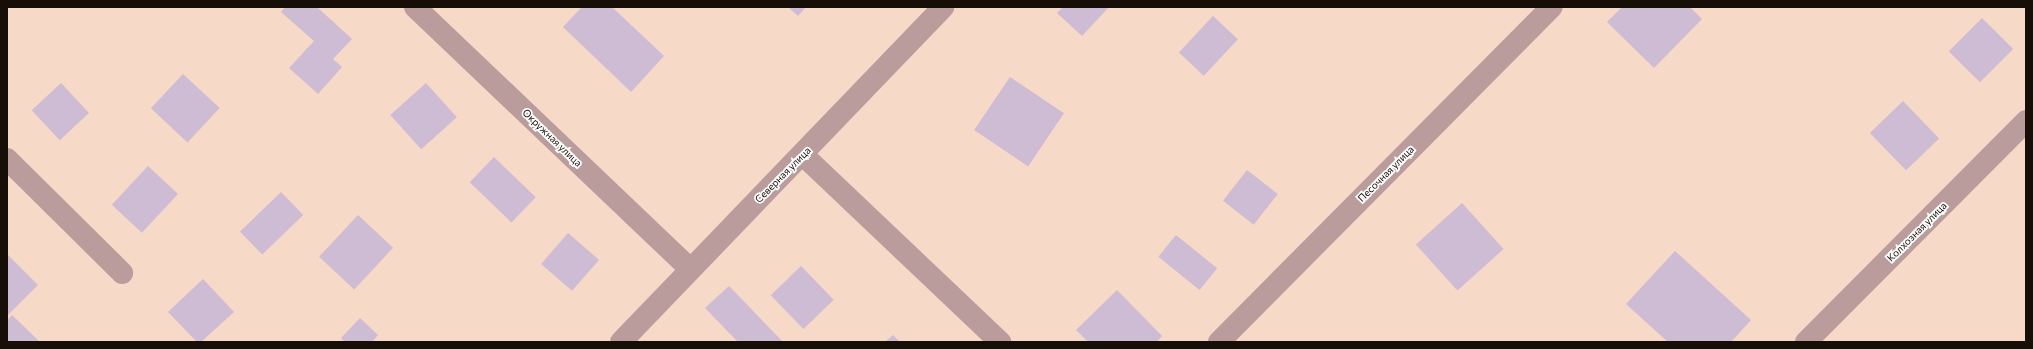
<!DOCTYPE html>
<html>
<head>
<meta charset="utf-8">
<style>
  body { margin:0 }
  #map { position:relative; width:2033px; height:349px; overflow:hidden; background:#f6d9c7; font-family:Commissioner,sans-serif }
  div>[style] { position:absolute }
  .building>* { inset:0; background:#cebbd4; transform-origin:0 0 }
  .minor>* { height:22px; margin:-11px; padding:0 11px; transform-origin:11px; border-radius:11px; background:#bb9c9d }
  span { translate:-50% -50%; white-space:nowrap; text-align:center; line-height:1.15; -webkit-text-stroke:3.5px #fff; paint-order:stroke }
  .street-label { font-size:10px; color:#170e08 }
  .frame { position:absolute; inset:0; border:8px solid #170e08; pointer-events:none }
</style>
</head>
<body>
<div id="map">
  <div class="building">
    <div style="clip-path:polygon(285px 7px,317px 7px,352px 39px,333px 59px,342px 67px,318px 94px,289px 68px,314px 41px,281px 12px)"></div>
    <div style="clip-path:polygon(582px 7px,612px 7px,664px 56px,631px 92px,563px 27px)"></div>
    <div style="clip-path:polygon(788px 7px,806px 7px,798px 16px)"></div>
    <div style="clip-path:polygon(1063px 7px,1109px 7px,1082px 36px,1057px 13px)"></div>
    <div style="clip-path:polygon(1622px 7px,1690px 7px,1702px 19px,1654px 68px,1607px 22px)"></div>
    <div style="left:1213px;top:16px;width:34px;height:50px;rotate:43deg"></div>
    <div style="left:1982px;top:18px;width:44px;height:47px;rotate:45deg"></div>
    <div style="left:183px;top:74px;width:50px;height:47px;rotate:43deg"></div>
    <div style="left:1010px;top:77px;width:65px;height:64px;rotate:34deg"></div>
    <div style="left:61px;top:83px;width:41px;height:40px;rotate:47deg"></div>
    <div style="left:426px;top:83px;width:46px;height:48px;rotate:48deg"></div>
    <div style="left:1903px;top:101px;width:52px;height:46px;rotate:46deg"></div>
    <div style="left:494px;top:157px;width:58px;height:35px;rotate:44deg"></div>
    <div style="left:148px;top:166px;width:41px;height:53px;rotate:43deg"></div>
    <div style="left:1247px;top:170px;width:39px;height:39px;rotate:38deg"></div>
    <div style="left:281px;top:192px;width:32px;height:57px;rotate:46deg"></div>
    <div style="left:1462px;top:203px;width:62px;height:62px;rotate:48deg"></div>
    <div style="left:358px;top:215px;width:48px;height:57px;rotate:43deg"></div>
    <div style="left:568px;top:233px;width:41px;height:41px;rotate:41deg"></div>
    <div style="left:1176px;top:235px;width:53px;height:28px;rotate:39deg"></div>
    <div style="clip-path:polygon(1675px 251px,1751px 320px,1731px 342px,1668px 342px,1626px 304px)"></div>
    <div style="clip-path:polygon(8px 255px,38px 285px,7px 316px,7px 256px)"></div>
    <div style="left:801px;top:266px;width:47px;height:42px;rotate:46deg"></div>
    <div style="clip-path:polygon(203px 279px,234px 312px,201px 342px,197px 342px,168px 312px)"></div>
    <div style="clip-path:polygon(729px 286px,783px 342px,738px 342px,705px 308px)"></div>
    <div style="clip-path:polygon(1117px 290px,1162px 336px,1157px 342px,1088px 342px,1076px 330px)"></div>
    <div style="clip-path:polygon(12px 315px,40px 342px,7px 342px,7px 321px)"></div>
    <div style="clip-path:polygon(360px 318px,378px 335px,372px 342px,345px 342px,341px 338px)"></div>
    <div style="clip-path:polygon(893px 335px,900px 342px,885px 342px)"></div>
  </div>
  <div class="minor">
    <div style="left:415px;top:7px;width:380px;rotate:43.6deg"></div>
    <div style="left:803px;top:155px;width:272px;rotate:43.5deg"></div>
    <div style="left:7px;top:159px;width:162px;rotate:44.7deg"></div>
    <div style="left:621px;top:342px;width:465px;rotate:-46.1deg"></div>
    <div style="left:1219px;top:342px;width:472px;rotate:-45.2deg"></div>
    <div style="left:1806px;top:342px;width:312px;rotate:-45.1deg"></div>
  </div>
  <div class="street-label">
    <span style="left:552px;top:138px;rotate:44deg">Окружная улица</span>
    <span style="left:1386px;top:174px;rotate:-45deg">Песочная улица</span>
    <span style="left:783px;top:175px;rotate:-45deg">Северная улица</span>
    <span style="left:1917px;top:232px;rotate:-45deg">Колхозная улица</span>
  </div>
  <div class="frame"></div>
</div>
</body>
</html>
